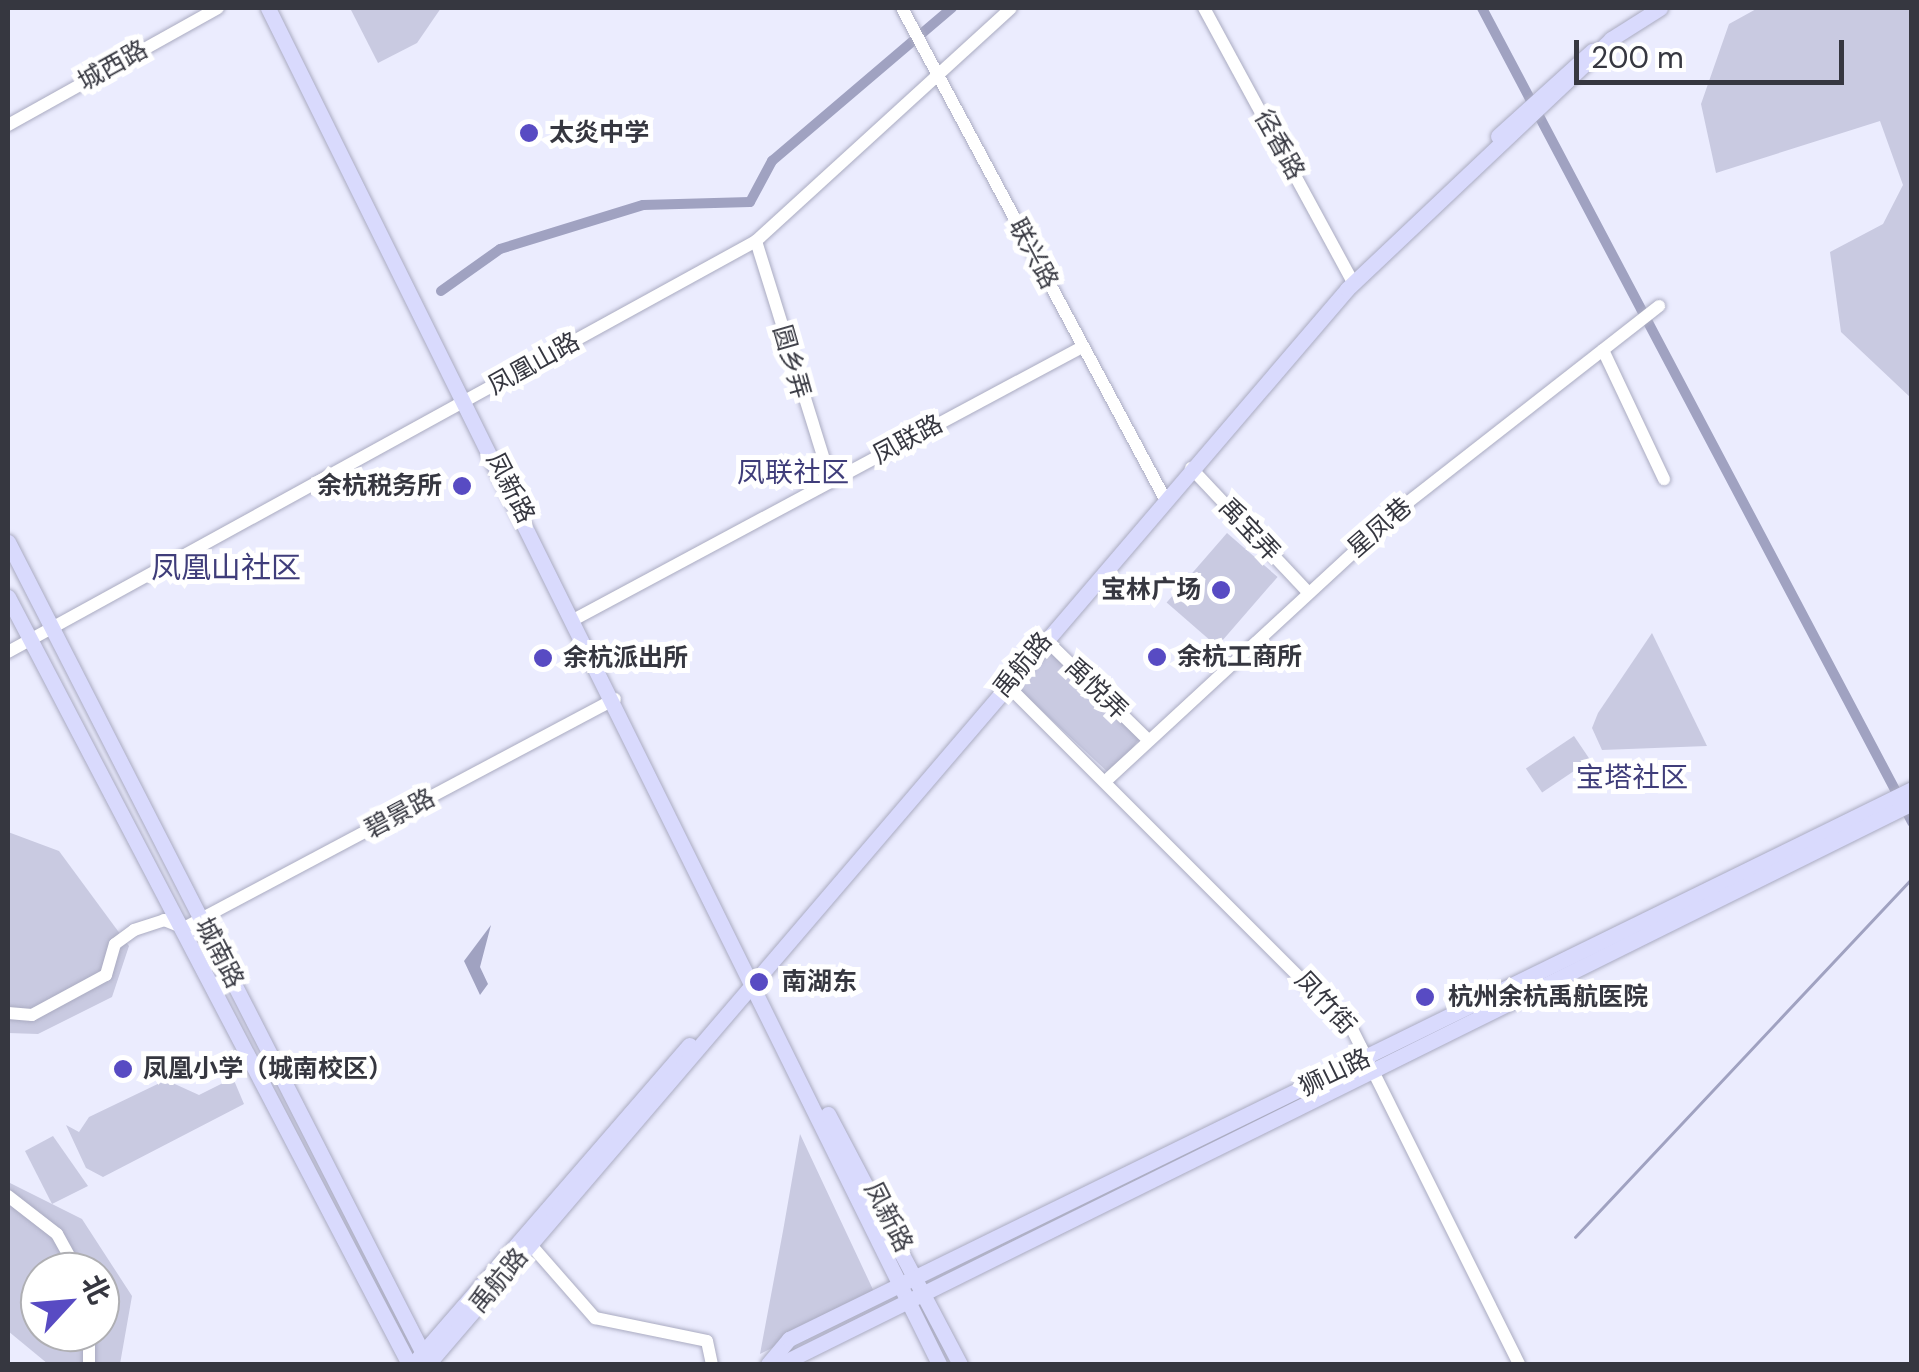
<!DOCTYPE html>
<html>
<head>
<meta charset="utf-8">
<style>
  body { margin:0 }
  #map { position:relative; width:1919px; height:1372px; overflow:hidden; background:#ebecfe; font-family:"DM Sans","Noto Sans SC",sans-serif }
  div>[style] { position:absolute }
  .green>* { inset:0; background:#c9cae1; transform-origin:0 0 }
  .water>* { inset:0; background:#a0a2c1 }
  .stream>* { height:2.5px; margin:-1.25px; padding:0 1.25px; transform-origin:1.25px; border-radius:1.25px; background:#a0a2c1 }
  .canal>* { height:10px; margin:-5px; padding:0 5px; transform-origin:5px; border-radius:5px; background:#a0a2c1 }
  .roads { filter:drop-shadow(0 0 2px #aaabc1) drop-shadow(0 0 2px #aaabc1) }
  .minor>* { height:12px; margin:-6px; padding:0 6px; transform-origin:6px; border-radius:6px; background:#fff }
  .major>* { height:15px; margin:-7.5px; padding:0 7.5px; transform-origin:7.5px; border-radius:7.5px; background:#d9dafd }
  .dots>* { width:28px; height:28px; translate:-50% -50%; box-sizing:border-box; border:5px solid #fff; border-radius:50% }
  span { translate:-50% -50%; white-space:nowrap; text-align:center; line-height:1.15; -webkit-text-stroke:10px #fff; paint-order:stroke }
  .street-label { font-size:25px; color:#363740 }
  .poi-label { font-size:25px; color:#363740; font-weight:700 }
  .left { translate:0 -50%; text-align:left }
  .right { translate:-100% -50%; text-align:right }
  .neighbourhood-label { font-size:28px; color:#3f3d7a }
  .quarter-label { font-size:30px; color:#3f3d7a }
  .frame { position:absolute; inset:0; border:10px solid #363740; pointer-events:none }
  .north { position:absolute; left:20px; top:1252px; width:100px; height:100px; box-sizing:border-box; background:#fff; border:2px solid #afafb3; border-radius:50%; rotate:64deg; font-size:28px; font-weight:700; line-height:40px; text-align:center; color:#363740 }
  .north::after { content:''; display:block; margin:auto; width:35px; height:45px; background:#584bc3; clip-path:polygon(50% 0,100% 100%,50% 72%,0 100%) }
  .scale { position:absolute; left:1574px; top:40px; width:270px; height:45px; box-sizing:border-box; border:5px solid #363740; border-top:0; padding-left:12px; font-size:30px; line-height:35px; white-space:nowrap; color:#363740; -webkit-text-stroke:8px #fff; paint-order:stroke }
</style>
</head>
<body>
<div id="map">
  <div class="green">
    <div style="clip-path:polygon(350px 8px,441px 8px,417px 43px,378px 63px)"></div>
    <div style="clip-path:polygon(1758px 8px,1911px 8px,1911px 398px,1841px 332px,1830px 252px,1883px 224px,1903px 185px,1880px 121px,1716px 173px,1701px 104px,1729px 24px)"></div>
    <div style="left:1227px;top:533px;width:67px;height:92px;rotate:41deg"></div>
    <div style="clip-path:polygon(1652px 633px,1707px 746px,1602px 750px,1592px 728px,1598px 713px)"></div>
    <div style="clip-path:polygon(1045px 644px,1139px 739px,1112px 776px,1013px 684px)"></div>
    <div style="left:1574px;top:736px;width:29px;height:58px;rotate:56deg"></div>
    <div style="clip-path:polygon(8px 832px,59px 851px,129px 946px,112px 997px,38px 1034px,8px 1033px)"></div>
    <div style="clip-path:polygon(233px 1078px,244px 1104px,103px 1177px,86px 1168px,66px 1125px,79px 1132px,89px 1117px,166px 1080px,199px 1095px)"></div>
    <div style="clip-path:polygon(800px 1134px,876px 1296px,760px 1354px,783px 1231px)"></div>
    <div style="clip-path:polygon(53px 1136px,88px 1186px,52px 1204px,25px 1151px)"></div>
    <div style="clip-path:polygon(evenodd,8px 1182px,82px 1219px,132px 1296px,120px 1364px,48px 1364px,8px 1331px,8px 1182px,40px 1272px,100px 1272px,100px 1332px,40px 1332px,40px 1272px)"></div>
  </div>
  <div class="water">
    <div style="clip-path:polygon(491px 925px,480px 967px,488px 984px,480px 995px,464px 961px)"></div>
  </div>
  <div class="stream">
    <div style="left:1575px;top:1237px;width:492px;rotate:-46.8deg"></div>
  </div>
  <div class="canal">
    <div style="left:1482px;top:8px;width:921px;rotate:62.15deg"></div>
    <div style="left:441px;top:291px;width:72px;rotate:-35.4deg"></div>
    <div style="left:500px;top:249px;width:150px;rotate:-17.1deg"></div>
    <div style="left:643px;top:205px;width:107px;rotate:-1.6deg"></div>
    <div style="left:750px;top:202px;width:47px;rotate:-61.8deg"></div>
    <div style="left:772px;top:161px;width:236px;rotate:-40.4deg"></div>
  </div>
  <div class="roads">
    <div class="minor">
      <div style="left:902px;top:8px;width:557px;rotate:61.82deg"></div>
      <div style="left:1204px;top:8px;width:312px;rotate:61.5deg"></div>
      <div style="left:8px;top:125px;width:240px;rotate:-29.1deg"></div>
      <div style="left:756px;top:241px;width:252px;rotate:72.7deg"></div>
      <div style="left:1603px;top:350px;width:143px;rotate:64.7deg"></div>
      <div style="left:1191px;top:468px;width:170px;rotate:46.7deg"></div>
      <div style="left:575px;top:619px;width:575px;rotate:-28.21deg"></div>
      <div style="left:1045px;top:639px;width:143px;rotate:44.4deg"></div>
      <div style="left:8px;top:652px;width:853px;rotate:-28.79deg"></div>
      <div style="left:756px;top:241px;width:345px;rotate:-42.4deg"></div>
      <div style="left:1007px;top:685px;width:489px;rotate:45deg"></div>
      <div style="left:1353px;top:1031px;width:372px;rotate:63.5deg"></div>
      <div style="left:1109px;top:778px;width:405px;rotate:-42.7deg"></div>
      <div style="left:1407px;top:503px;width:320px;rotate:-38deg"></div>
      <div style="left:8px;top:1013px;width:24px;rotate:5deg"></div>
      <div style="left:32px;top:1015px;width:84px;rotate:-28.4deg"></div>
      <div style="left:106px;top:975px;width:32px;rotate:-74deg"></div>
      <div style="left:115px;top:944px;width:24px;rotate:-36deg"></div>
      <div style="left:134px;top:930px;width:32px;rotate:-18deg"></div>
      <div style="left:164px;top:920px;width:22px;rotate:22deg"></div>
      <div style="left:184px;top:928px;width:488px;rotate:-28deg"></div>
      <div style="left:8px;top:1196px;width:62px;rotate:37.8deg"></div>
      <div style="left:57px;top:1234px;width:43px;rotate:61.1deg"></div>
      <div style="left:524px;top:1237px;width:108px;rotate:48.8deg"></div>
      <div style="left:595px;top:1318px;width:114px;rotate:11.6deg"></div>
      <div style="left:707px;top:1341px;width:24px;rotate:78deg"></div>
      <div style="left:89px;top:1332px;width:32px;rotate:90deg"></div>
    </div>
    <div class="major">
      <div style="left:268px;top:8px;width:1513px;rotate:63.67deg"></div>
      <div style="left:1498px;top:136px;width:127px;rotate:-42.1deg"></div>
      <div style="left:8px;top:542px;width:920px;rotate:62.91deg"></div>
      <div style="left:8px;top:597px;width:865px;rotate:62.4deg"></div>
      <div style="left:828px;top:1114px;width:283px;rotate:62.2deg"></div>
      <div style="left:413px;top:1364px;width:422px;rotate:-49.1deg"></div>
      <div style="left:428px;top:1364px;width:1414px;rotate:-49.47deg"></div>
      <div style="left:1347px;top:289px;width:364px;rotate:-43.4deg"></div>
      <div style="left:1611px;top:39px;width:58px;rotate:-32.3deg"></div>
      <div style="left:768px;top:1364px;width:33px;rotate:-50deg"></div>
      <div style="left:789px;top:1339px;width:1250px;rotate:-26.09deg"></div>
      <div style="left:781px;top:1364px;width:1262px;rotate:-26.38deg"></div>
    </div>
  </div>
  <div class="dots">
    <div style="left:529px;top:133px;background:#584bc3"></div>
    <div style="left:462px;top:486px;background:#584bc3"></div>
    <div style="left:1221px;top:590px;background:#584bc3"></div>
    <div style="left:1157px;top:657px;background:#584bc3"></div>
    <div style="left:543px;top:658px;background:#584bc3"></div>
    <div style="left:759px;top:982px;background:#584bc3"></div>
    <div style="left:1425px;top:997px;background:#584bc3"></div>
    <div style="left:123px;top:1069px;background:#584bc3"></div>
  </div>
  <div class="street-label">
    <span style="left:113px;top:66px;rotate:-29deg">城西路</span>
    <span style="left:1279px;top:145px;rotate:61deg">径香路</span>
    <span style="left:1033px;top:254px;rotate:62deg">联兴路</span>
    <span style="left:791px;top:362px;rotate:74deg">圆乡弄</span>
    <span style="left:534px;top:364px;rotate:-29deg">凤凰山路</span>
    <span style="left:908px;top:440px;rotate:-28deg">凤联路</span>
    <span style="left:510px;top:488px;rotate:63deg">凤新路</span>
    <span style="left:1380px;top:528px;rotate:-41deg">星凤巷</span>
    <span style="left:1249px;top:530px;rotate:47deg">禹宝弄</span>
    <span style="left:1023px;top:665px;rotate:-50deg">禹航路</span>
    <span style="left:1096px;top:689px;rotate:44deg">禹悦弄</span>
    <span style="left:400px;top:814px;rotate:-28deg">碧景路</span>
    <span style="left:219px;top:953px;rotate:63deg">城南路</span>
    <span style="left:1325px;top:1003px;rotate:47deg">凤竹街</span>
    <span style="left:1335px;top:1073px;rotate:-26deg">狮山路</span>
    <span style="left:888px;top:1217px;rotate:63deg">凤新路</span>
    <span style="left:499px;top:1281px;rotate:-50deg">禹航路</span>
  </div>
  <div class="poi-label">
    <span class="left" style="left:549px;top:133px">太炎中学</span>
    <span class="right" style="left:442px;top:486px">余杭税务所</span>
    <span class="right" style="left:1201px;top:590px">宝林广场</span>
    <span class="left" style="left:1177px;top:657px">余杭工商所</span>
    <span class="left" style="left:563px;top:658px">余杭派出所</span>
    <span class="left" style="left:782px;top:982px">南湖东</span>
    <span class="left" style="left:1448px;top:997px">杭州余杭禹航医院</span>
    <span class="left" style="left:143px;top:1069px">凤凰小学（城南校区）</span>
  </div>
  <div class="neighbourhood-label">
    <span style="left:793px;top:473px">凤联社区</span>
    <span style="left:1632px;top:778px">宝塔社区</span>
  </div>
  <div class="quarter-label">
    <span style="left:226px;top:568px">凤凰山社区</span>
  </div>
  <div class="frame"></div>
  <div class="north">北</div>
  <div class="scale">200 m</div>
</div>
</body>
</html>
